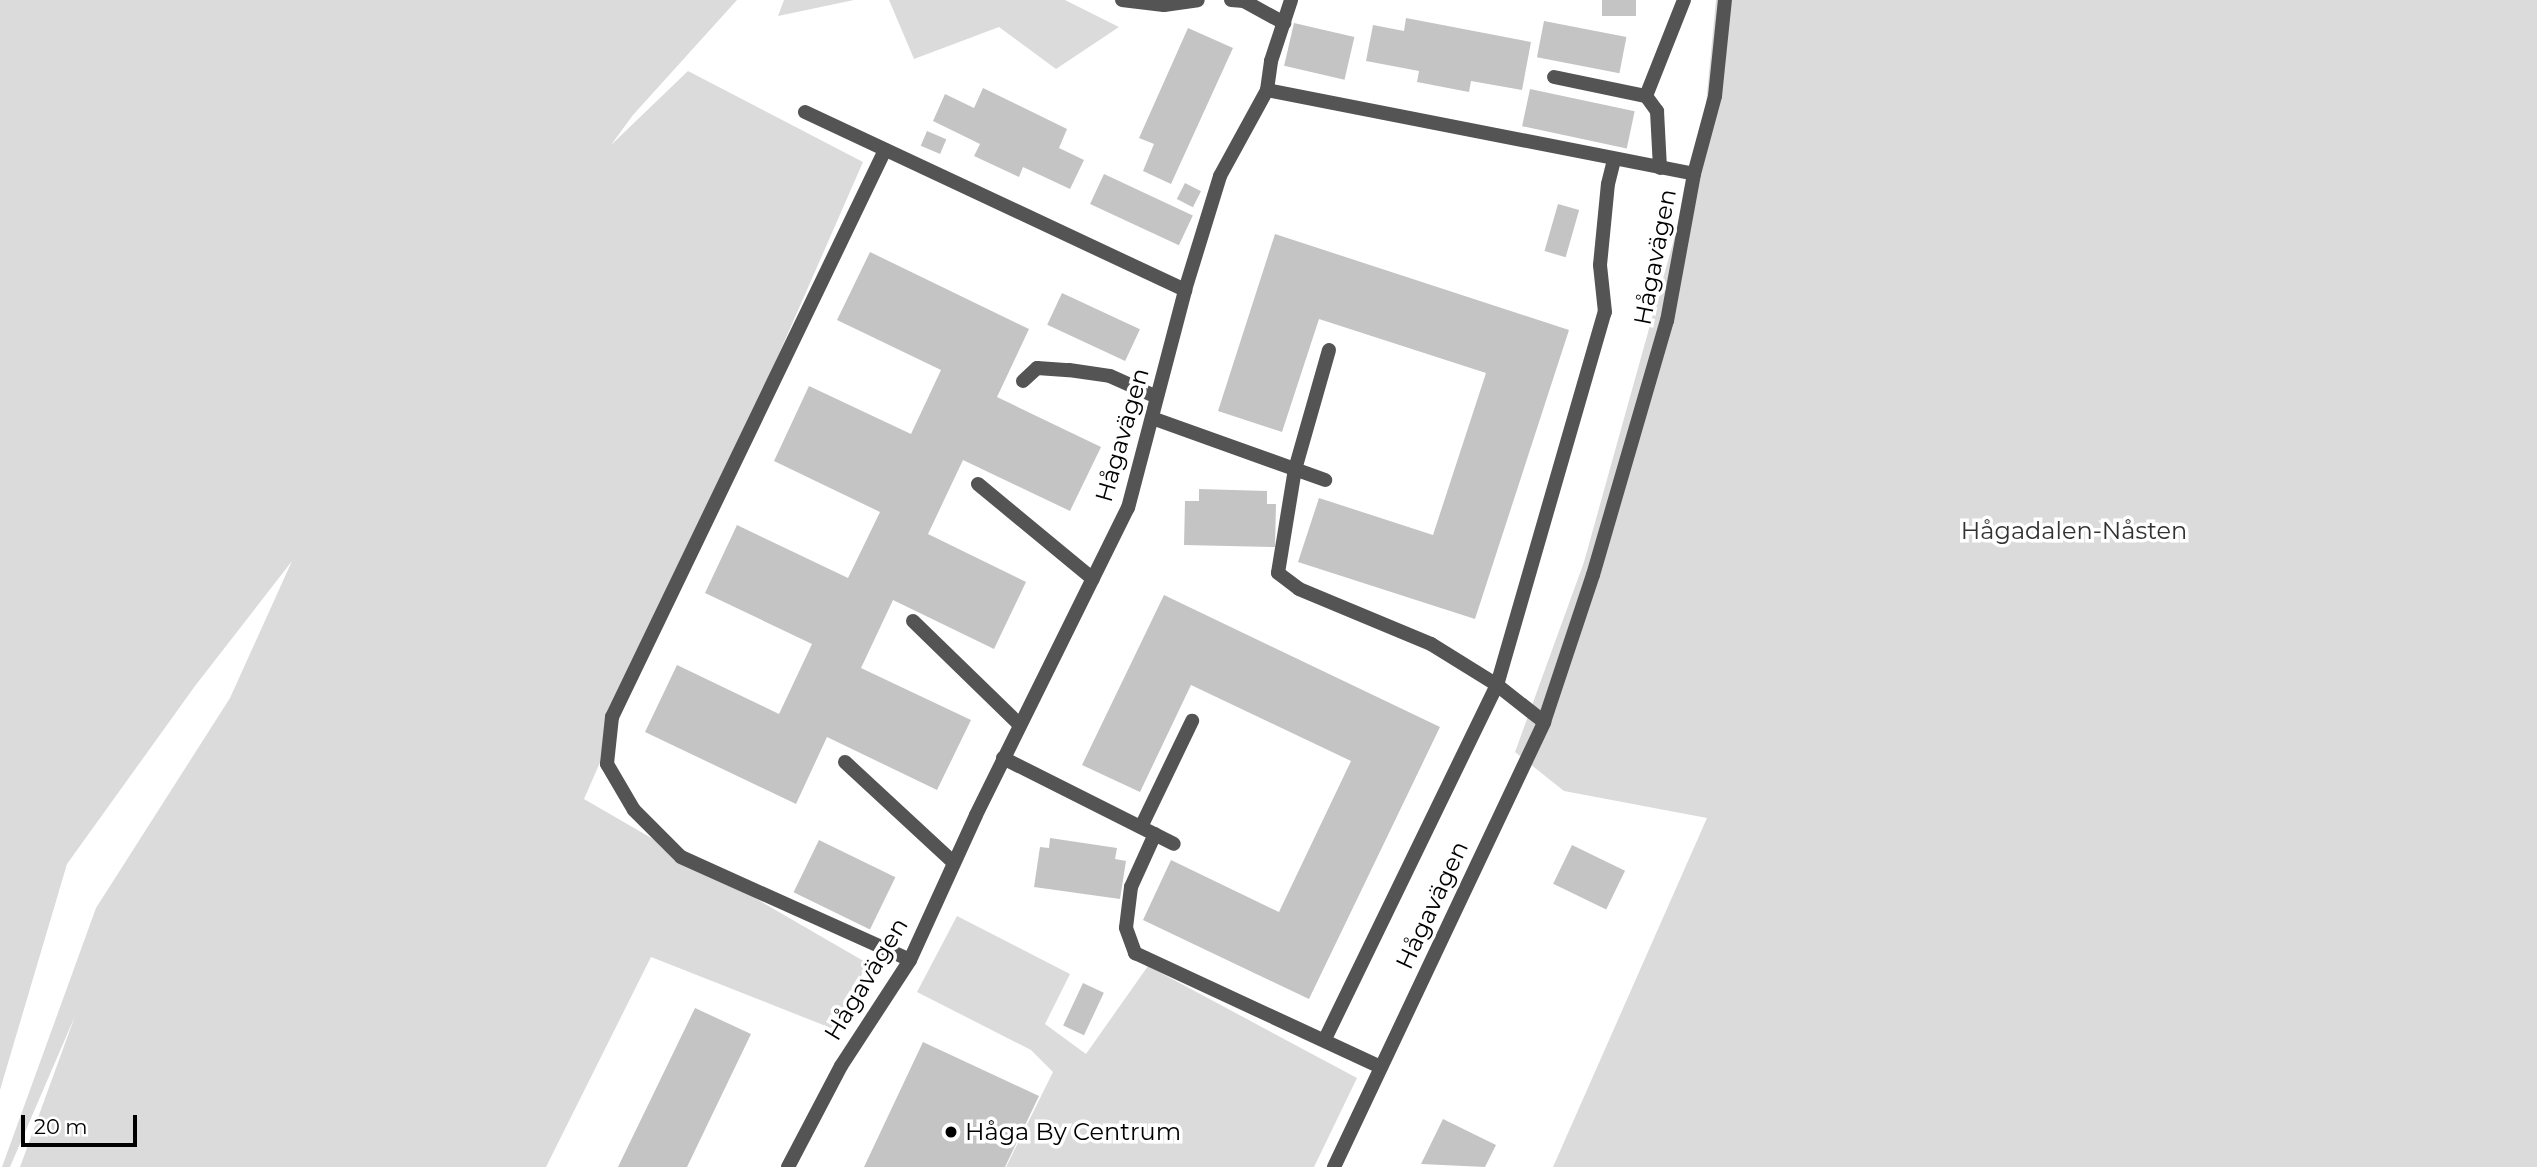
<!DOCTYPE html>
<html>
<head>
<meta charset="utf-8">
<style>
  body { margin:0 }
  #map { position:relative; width:2537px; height:1167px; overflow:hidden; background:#fff; font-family:Montserrat,sans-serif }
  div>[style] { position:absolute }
  .green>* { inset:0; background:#dbdbdb }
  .building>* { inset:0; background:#c4c4c4; transform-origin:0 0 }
  .service>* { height:14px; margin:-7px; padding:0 7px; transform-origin:7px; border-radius:7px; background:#545454 }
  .minor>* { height:14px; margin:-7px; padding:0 7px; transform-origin:7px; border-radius:7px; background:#545454 }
  .dots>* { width:19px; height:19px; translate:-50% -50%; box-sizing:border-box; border:4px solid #fff; border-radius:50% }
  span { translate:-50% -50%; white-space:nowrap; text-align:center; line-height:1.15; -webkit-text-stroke:7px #fff; paint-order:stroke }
  .street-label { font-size:24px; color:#000 }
  .park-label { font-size:24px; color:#323232 }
  .poi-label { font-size:24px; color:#000 }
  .left { translate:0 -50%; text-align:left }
  .scale { position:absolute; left:21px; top:1115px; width:116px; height:32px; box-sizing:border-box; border:4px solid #000; border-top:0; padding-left:9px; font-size:21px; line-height:24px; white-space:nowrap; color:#000; -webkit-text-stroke:5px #fff; paint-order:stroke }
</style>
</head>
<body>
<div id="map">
  <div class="green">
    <div style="clip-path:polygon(0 0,737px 0,633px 115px,611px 145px,688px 71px,863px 162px,584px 799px,867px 963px,836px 1030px,651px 957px,546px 1167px,20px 1167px,75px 1016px,10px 1167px,2px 1167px,96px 908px,230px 698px,292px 561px,195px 686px,67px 864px,0 1090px)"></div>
    <div style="clip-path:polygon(784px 0,854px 0,778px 16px)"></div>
    <div style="clip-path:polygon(889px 0,1065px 0,1119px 27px,1056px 69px,999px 27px,914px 59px)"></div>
    <div style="clip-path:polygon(1716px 0,2537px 0,2537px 1167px,1553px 1167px,1707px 818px,1564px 791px,1515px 752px,1584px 562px,1703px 135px)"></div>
    <div style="clip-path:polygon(957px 916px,1070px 974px,1045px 1024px,1086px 1054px,1148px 966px,1357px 1078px,1314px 1167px,1006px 1167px,1053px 1072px,1031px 1050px,917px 992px)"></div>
  </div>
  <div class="building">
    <div style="left:1602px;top:0;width:34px;height:16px"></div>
    <div style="clip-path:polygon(1406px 18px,1531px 42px,1522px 90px,1471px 81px,1469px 92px,1417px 82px,1419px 71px,1366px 61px,1373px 25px,1404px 31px)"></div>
    <div style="left:1544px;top:21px;width:84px;height:37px;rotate:11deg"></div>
    <div style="left:1294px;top:23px;width:62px;height:44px;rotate:13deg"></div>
    <div style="clip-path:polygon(1188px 28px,1233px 48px,1171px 184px,1143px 171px,1154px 144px,1139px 138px)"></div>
    <div style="clip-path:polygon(983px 88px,1067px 129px,1059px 148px,1084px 160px,1070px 189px,1023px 167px,1019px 177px,974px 156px,980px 144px,933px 121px,945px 94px,974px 108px)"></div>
    <div style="left:1530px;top:89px;width:107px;height:38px;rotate:12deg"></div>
    <div style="left:927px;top:131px;width:21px;height:16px;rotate:23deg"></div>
    <div style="left:1104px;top:174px;width:98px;height:33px;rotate:25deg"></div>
    <div style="left:1185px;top:183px;width:18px;height:18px;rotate:27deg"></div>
    <div style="left:1558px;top:204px;width:22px;height:49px;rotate:16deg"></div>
    <div style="clip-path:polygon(1275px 234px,1569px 330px,1475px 619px,1298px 562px,1319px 498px,1433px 535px,1486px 373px,1319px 319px,1282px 432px,1218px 411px)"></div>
    <div style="clip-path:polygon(870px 252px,1029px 329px,997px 397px,1101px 447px,1070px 511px,963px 460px,928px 534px,1026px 582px,994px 649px,893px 600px,861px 668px,971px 720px,937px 790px,827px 737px,796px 804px,645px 732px,677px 665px,779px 714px,812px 644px,705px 593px,737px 525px,848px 578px,880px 512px,774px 461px,809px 386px,911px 434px,941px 370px,837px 320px)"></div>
    <div style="left:1062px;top:293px;width:86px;height:35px;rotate:25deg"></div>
    <div style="clip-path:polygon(1199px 489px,1267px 491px,1267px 504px,1276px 504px,1275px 547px,1184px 545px,1185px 501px,1199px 501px)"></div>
    <div style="clip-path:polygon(1164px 595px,1440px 727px,1309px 999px,1143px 920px,1171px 860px,1279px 912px,1351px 761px,1191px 685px,1140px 792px,1082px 765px)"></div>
    <div style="clip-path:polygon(1050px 838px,1117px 848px,1115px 859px,1126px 861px,1120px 899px,1034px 887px,1040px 847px,1049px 848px)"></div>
    <div style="left:819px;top:840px;width:85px;height:58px;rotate:26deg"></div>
    <div style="left:1572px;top:845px;width:59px;height:43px;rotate:26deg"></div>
    <div style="left:1083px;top:983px;width:23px;height:47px;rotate:25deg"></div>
    <div style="clip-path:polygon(695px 1008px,751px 1034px,687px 1167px,618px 1167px)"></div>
    <div style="clip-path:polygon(923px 1042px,1039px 1096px,1005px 1167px,864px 1167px)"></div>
    <div style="clip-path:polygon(1443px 1119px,1496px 1145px,1485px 1167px,1421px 1164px)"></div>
  </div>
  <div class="service">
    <div style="left:1122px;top:0;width:42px;rotate:6.8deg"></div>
    <div style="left:1164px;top:5px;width:34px;rotate:-8deg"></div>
    <div style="left:1231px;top:0;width:13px;rotate:4deg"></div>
    <div style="left:1244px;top:1px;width:46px;rotate:28.8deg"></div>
    <div style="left:1554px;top:77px;width:94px;rotate:11.7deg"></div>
    <div style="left:1646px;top:96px;width:19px;rotate:54deg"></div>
    <div style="left:1657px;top:111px;width:57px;rotate:87deg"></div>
    <div style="left:1267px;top:90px;width:29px;rotate:-82deg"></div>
    <div style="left:1271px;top:61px;width:64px;rotate:-71.8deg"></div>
    <div style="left:1646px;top:96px;width:103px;rotate:-68.4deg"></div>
    <div style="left:805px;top:112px;width:420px;rotate:25.1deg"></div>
    <div style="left:885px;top:150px;width:629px;rotate:115.71deg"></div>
    <div style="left:612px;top:717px;width:47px;rotate:96.1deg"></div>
    <div style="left:607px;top:764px;width:53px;rotate:59.6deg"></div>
    <div style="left:634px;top:810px;width:66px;rotate:45deg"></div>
    <div style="left:681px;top:857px;width:251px;rotate:24.2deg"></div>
    <div style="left:1329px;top:350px;width:124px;rotate:105.9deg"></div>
    <div style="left:1295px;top:469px;width:105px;rotate:99.3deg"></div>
    <div style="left:1278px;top:573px;width:26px;rotate:37deg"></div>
    <div style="left:1299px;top:589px;width:143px;rotate:22.6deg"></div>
    <div style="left:1431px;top:644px;width:78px;rotate:31.8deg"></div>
    <div style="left:1497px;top:685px;width:60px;rotate:38.2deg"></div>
    <div style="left:1023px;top:381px;width:19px;rotate:-43deg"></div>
    <div style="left:1037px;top:368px;width:32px;rotate:4deg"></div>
    <div style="left:1069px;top:370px;width:41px;rotate:8.3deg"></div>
    <div style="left:1110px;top:376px;width:51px;rotate:24.1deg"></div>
    <div style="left:1152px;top:418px;width:184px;rotate:19.7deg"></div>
    <div style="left:978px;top:484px;width:149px;rotate:39.6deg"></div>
    <div style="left:913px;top:621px;width:149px;rotate:44.2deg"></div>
    <div style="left:1003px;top:758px;width:191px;rotate:26.7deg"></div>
    <div style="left:845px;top:762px;width:147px;rotate:42.8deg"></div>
    <div style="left:1141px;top:827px;width:118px;rotate:-64.3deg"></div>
    <div style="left:1155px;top:834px;width:58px;rotate:114.4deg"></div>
    <div style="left:1131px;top:887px;width:41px;rotate:97deg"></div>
    <div style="left:1126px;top:928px;width:27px;rotate:70deg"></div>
    <div style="left:1135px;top:953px;width:271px;rotate:24.9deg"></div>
    <div style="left:1325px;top:1039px;width:394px;rotate:-64.1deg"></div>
    <div style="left:1497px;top:685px;width:388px;rotate:-73.9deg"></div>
    <div style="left:1605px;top:312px;width:47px;rotate:-96.1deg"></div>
    <div style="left:1600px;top:265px;width:81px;rotate:-84.4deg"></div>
    <div style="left:1608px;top:184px;width:25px;rotate:-76deg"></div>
  </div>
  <div class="minor">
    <div style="left:788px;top:1167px;width:114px;rotate:-62.3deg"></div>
    <div style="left:841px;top:1066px;width:126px;rotate:-56.9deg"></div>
    <div style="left:910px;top:960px;width:159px;rotate:-65.5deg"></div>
    <div style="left:976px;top:815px;width:343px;rotate:-63.7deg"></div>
    <div style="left:1128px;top:508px;width:225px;rotate:-75.3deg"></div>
    <div style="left:1185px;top:290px;width:119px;rotate:-72.9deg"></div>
    <div style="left:1220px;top:176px;width:98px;rotate:-61.3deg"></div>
    <div style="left:1267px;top:90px;width:435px;rotate:11.1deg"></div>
    <div style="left:1334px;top:1167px;width:492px;rotate:-64.7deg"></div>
    <div style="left:1544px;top:722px;width:155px;rotate:-71.6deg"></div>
    <div style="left:1593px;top:575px;width:265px;rotate:-73.8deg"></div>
    <div style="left:1667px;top:321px;width:149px;rotate:-79.6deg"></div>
    <div style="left:1694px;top:174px;width:81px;rotate:-74.9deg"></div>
    <div style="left:1715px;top:96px;width:97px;rotate:-84.1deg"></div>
  </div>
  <div class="dots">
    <div style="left:951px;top:1132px;background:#000"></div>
  </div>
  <div class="street-label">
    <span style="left:1655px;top:257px;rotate:-79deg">Hågavägen</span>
    <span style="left:1122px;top:435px;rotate:-74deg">Hågavägen</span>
    <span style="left:1432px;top:905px;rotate:-65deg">Hågavägen</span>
    <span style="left:866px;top:979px;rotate:-59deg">Hågavägen</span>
  </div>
  <div class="park-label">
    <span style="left:2074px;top:531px">Hågadalen-Nåsten</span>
  </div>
  <div class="poi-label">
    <span class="left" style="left:965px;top:1132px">Håga By Centrum</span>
  </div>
  <div class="scale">20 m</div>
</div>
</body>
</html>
